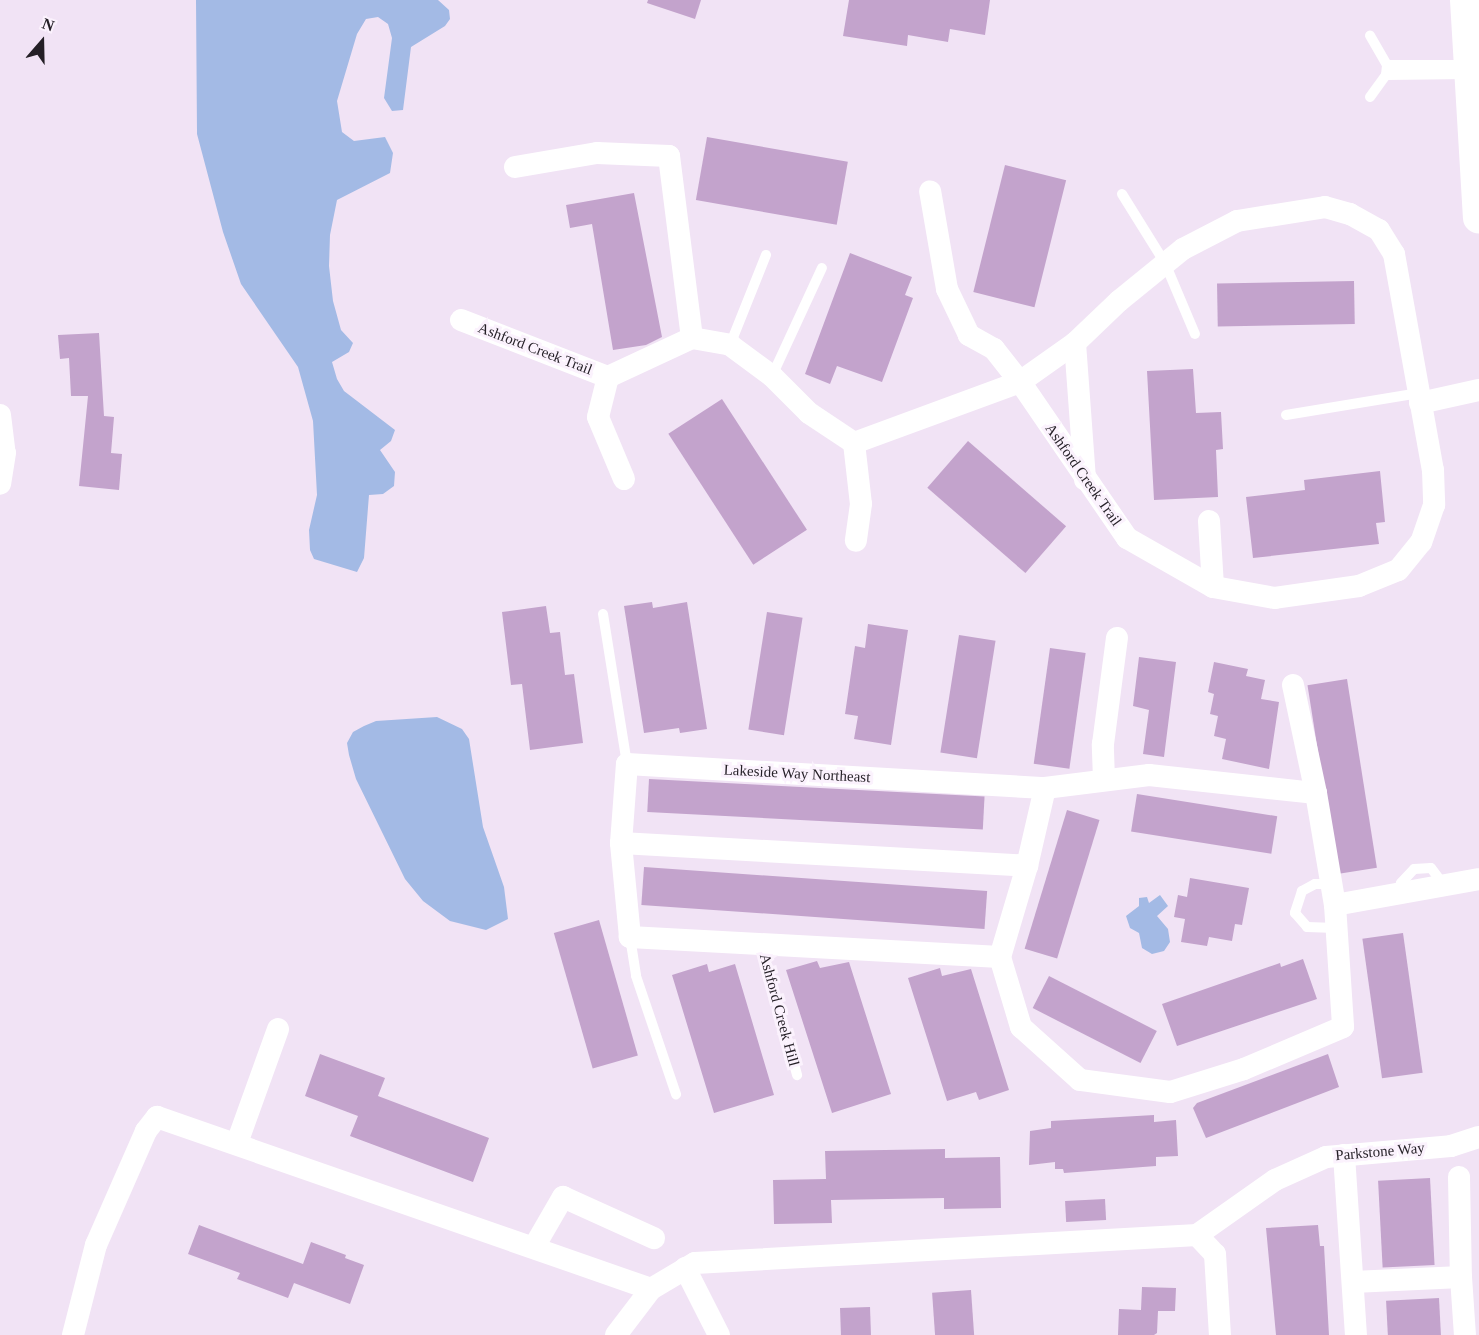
<!DOCTYPE html>
<html>
<head>
<meta charset="utf-8">
<style>
  body { margin:0 }
  #map { position:relative; width:1479px; height:1335px; overflow:hidden; background:#f1e3f5; font-family:"Times New Roman",serif }
  div>[style] { position:absolute }
  .water>* { inset:0; background:#a3bae5 }
  .building>* { inset:0; background:#c3a3cc; transform-origin:0 0 }
  .service>* { height:10px; margin:-5px; padding:0 5px; transform-origin:5px; border-radius:5px; background:#fff }
  .minor>* { height:22px; margin:-11px; padding:0 11px; transform-origin:11px; border-radius:11px; background:#fff }
  .secondary>* { height:32px; margin:-16px; padding:0 16px; transform-origin:16px; border-radius:16px; background:#fff }
  span { translate:-50% -50%; white-space:nowrap; text-align:center; line-height:1.15; -webkit-text-stroke:6px #fbf2fd; paint-order:stroke }
  .street-label { font-size:15px; color:#241f26 }
  .north { position:absolute; left:12px; top:12px; width:60px; height:60px; -webkit-text-stroke:4px #fbf2fd; paint-order:stroke; rotate:20deg; font-size:16px; font-weight:700; line-height:24px; text-align:center; color:#241f26 }
  .north::after { content:''; display:block; margin:auto; width:21px; height:27px; background:#241f26; clip-path:polygon(50% 0,100% 100%,50% 72%,0 100%) }
</style>
</head>
<body>
<div id="map">
  <div class="water">
    <div style="clip-path:polygon(196px 0,438px 0,449px 10px,450px 19px,445px 26px,411px 47px,403px 110px,392px 111px,384px 98px,392px 38px,388px 24px,378px 17px,366px 19px,357px 34px,337px 101px,342px 132px,354px 141px,385px 137px,393px 153px,390px 173px,337px 200px,330px 235px,329px 266px,333px 301px,341px 330px,353px 343px,349px 352px,332px 362px,337px 379px,344px 391px,395px 430px,391px 441px,380px 450px,395px 472px,394px 486px,383px 494px,369px 495px,364px 558px,357px 572px,314px 559px,310px 550px,309px 530px,317px 495px,313px 421px,298px 367px,241px 284px,223px 232px,197px 134px)"></div>
    <div style="clip-path:polygon(437px 717px,462px 729px,469px 739px,483px 827px,504px 887px,508px 919px,486px 930px,450px 921px,423px 901px,405px 879px,356px 779px,349px 755px,347px 743px,353px 732px,364px 726px,376px 721px)"></div>
    <div style="clip-path:polygon(1160px 895px,1168px 906px,1157px 916px,1168px 929px,1170px 942px,1164px 951px,1152px 954px,1142px 948px,1139px 933px,1130px 928px,1126px 916px,1139px 906px,1139px 898px,1147px 897px,1149px 903px)"></div>
  </div>
  <div class="building">
    <div style="clip-path:polygon(648px 0,701px 0,695px 19px,647px 3px)"></div>
    <div style="clip-path:polygon(849px 0,990px 0,985px 35px,950px 29px,948px 42px,908px 35px,907px 46px,843px 36px)"></div>
    <div style="left:707px;top:137px;width:143px;height:64px;rotate:10deg"></div>
    <div style="left:1005px;top:165px;width:63px;height:131px;rotate:14deg"></div>
    <div style="clip-path:polygon(634px 193px,662px 337px,646px 345px,613px 350px,592px 224px,570px 228px,566px 205px)"></div>
    <div style="clip-path:polygon(850px 253px,912px 277px,905px 295px,913px 298px,882px 382px,837px 366px,830px 384px,805px 374px)"></div>
    <div style="left:1354px;top:281px;width:43px;height:137px;rotate:89deg"></div>
    <div style="clip-path:polygon(99px 333px,104px 416px,114px 417px,111px 453px,122px 454px,119px 490px,79px 486px,88px 396px,71px 396px,69px 358px,60px 359px,58px 335px)"></div>
    <div style="clip-path:polygon(1193px 369px,1196px 413px,1221px 412px,1223px 449px,1216px 450px,1218px 497px,1154px 500px,1147px 371px)"></div>
    <div style="left:722px;top:399px;width:156px;height:64px;rotate:57deg"></div>
    <div style="left:968px;top:441px;width:130px;height:62px;rotate:41deg"></div>
    <div style="clip-path:polygon(1380px 471px,1385px 522px,1376px 523px,1379px 544px,1253px 558px,1246px 497px,1305px 490px,1304px 480px)"></div>
    <div style="clip-path:polygon(652px 602px,653px 608px,687px 602px,707px 729px,680px 733px,679px 728px,644px 733px,624px 606px)"></div>
    <div style="clip-path:polygon(546px 606px,550px 633px,560px 632px,565px 675px,574px 674px,583px 743px,530px 750px,522px 684px,511px 685px,502px 612px)"></div>
    <div style="left:767px;top:612px;width:36px;height:119px;rotate:9deg"></div>
    <div style="clip-path:polygon(868px 624px,908px 630px,891px 745px,854px 739px,858px 716px,845px 714px,855px 646px,865px 648px)"></div>
    <div style="left:959px;top:635px;width:37px;height:119px;rotate:9deg"></div>
    <div style="left:1050px;top:648px;width:36px;height:117px;rotate:8deg"></div>
    <div style="clip-path:polygon(1139px 657px,1176px 662px,1164px 757px,1143px 754px,1149px 710px,1133px 706px)"></div>
    <div style="clip-path:polygon(1214px 662px,1248px 669px,1246px 676px,1265px 680px,1261px 699px,1279px 702px,1269px 769px,1222px 759px,1226px 739px,1214px 736px,1218px 716px,1210px 714px,1214px 694px,1208px 692px)"></div>
    <div style="left:1347px;top:679px;width:191px;height:40px;rotate:81deg"></div>
    <div style="left:649px;top:779px;width:336px;height:33px;rotate:3deg"></div>
    <div style="left:1137px;top:794px;width:142px;height:38px;rotate:9deg"></div>
    <div style="left:1067px;top:810px;width:34px;height:145px;rotate:17deg"></div>
    <div style="left:644px;top:867px;width:344px;height:38px;rotate:4deg"></div>
    <div style="clip-path:polygon(1190px 878px,1249px 888px,1242px 925px,1235px 924px,1232px 941px,1209px 937px,1207px 946px,1181px 942px,1185px 919px,1174px 917px,1178px 895px,1187px 897px)"></div>
    <div style="left:599px;top:920px;width:141px;height:47px;rotate:74deg"></div>
    <div style="left:1403px;top:933px;width:141px;height:41px;rotate:82deg"></div>
    <div style="clip-path:polygon(1303px 959px,1317px 999px,1177px 1046px,1162px 1004px,1280px 963px,1281px 967px)"></div>
    <div style="clip-path:polygon(817px 961px,820px 968px,849px 962px,891px 1094px,832px 1113px,786px 970px)"></div>
    <div style="clip-path:polygon(707px 964px,709px 972px,735px 964px,774px 1095px,714px 1113px,672px 975px)"></div>
    <div style="clip-path:polygon(940px 968px,942px 976px,971px 969px,1009px 1090px,979px 1100px,976px 1092px,947px 1101px,908px 978px)"></div>
    <div style="left:1049px;top:976px;width:121px;height:36px;rotate:27deg"></div>
    <div style="clip-path:polygon(320px 1054px,385px 1078px,378px 1096px,489px 1138px,473px 1182px,350px 1136px,358px 1116px,305px 1096px)"></div>
    <div style="clip-path:polygon(1328px 1054px,1339px 1087px,1206px 1138px,1193px 1108px,1197px 1103px)"></div>
    <div style="clip-path:polygon(1154px 1115px,1154px 1122px,1176px 1120px,1178px 1156px,1156px 1157px,1156px 1166px,1064px 1173px,1063px 1169px,1055px 1169px,1055px 1162px,1029px 1165px,1030px 1131px,1051px 1128px,1051px 1121px)"></div>
    <div style="clip-path:polygon(945px 1149px,945px 1158px,1000px 1157px,1001px 1208px,944px 1209px,944px 1198px,831px 1200px,832px 1223px,774px 1224px,773px 1180px,826px 1179px,825px 1151px)"></div>
    <div style="left:1430px;top:1178px;width:87px;height:52px;rotate:87deg"></div>
    <div style="left:1105px;top:1199px;width:21px;height:40px;rotate:87deg"></div>
    <div style="clip-path:polygon(199px 1225px,303px 1264px,311px 1242px,346px 1255px,345px 1258px,364px 1265px,350px 1304px,294px 1283px,288px 1298px,237px 1279px,240px 1273px,188px 1254px)"></div>
    <div style="clip-path:polygon(1318px 1225px,1320px 1246px,1324px 1246px,1329px 1335px,1276px 1335px,1266px 1228px)"></div>
    <div style="clip-path:polygon(1142px 1287px,1176px 1288px,1175px 1311px,1158px 1311px,1157px 1333px,1154px 1335px,1118px 1335px,1119px 1309px,1141px 1310px)"></div>
    <div style="left:971px;top:1290px;width:45px;height:39px;rotate:86deg"></div>
    <div style="left:1439px;top:1298px;width:37px;height:53px;rotate:87deg"></div>
    <div style="left:870px;top:1307px;width:28px;height:30px;rotate:88deg"></div>
  </div>
  <div class="service">
    <div style="left:1387px;top:65px;width:80px"></div>
    <div style="left:1386px;top:75px;width:81px;rotate:-0.7deg"></div>
    <div style="left:1370px;top:97px;width:27px;rotate:-54deg"></div>
    <div style="left:1386px;top:75px;width:10px;rotate:-84deg"></div>
    <div style="left:1387px;top:65px;width:34px;rotate:-120deg"></div>
    <div style="left:1122px;top:194px;width:81px;rotate:58.1deg"></div>
    <div style="left:1165px;top:263px;width:77px;rotate:67.1deg"></div>
    <div style="left:730px;top:345px;width:97px;rotate:-68.2deg"></div>
    <div style="left:772px;top:376px;width:119px;rotate:-65.2deg"></div>
    <div style="left:1286px;top:415px;width:135px;rotate:-9.4deg"></div>
    <div style="left:603px;top:614px;width:152px;rotate:80.9deg"></div>
    <div style="left:1331px;top:884px;width:16px;rotate:180deg"></div>
    <div style="left:1315px;top:884px;width:15px;rotate:152deg"></div>
    <div style="left:1302px;top:891px;width:23px;rotate:108deg"></div>
    <div style="left:1295px;top:913px;width:18px;rotate:49deg"></div>
    <div style="left:1307px;top:927px;width:29px;rotate:2deg"></div>
    <div style="left:1398px;top:894px;width:11px;rotate:-75deg"></div>
    <div style="left:1401px;top:883px;width:19px;rotate:-47deg"></div>
    <div style="left:1414px;top:869px;width:17px;rotate:-3deg"></div>
    <div style="left:1431px;top:868px;width:21px;rotate:53deg"></div>
    <div style="left:630px;top:937px;width:39px;rotate:81deg"></div>
    <div style="left:636px;top:976px;width:125px;rotate:71.3deg"></div>
    <div style="left:761px;top:944px;width:136px;rotate:74.6deg"></div>
  </div>
  <div class="minor">
    <div style="left:515px;top:167px;width:83px;rotate:-9.7deg"></div>
    <div style="left:597px;top:153px;width:72px;rotate:2.4deg"></div>
    <div style="left:669px;top:156px;width:183px;rotate:82.8deg"></div>
    <div style="left:1325px;top:207px;width:26px;rotate:16deg"></div>
    <div style="left:1350px;top:214px;width:33px;rotate:29deg"></div>
    <div style="left:1379px;top:230px;width:28px;rotate:58deg"></div>
    <div style="left:1394px;top:254px;width:219px;rotate:79.8deg"></div>
    <div style="left:1433px;top:470px;width:35px;rotate:88deg"></div>
    <div style="left:1434px;top:505px;width:39px;rotate:109deg"></div>
    <div style="left:1421px;top:542px;width:36px;rotate:129deg"></div>
    <div style="left:1398px;top:570px;width:42px;rotate:157.7deg"></div>
    <div style="left:1359px;top:586px;width:85px;rotate:171.9deg"></div>
    <div style="left:1275px;top:598px;width:63px;rotate:-169.9deg"></div>
    <div style="left:1213px;top:587px;width:99px;rotate:-150.3deg"></div>
    <div style="left:1127px;top:538px;width:189px;rotate:-124.4deg"></div>
    <div style="left:1020px;top:382px;width:67px;rotate:-35.3deg"></div>
    <div style="left:1075px;top:343px;width:61px;rotate:-43.7deg"></div>
    <div style="left:1119px;top:301px;width:82px;rotate:-39.1deg"></div>
    <div style="left:1183px;top:249px;width:61px;rotate:-27.4deg"></div>
    <div style="left:1237px;top:221px;width:89px;rotate:-9deg"></div>
    <div style="left:461px;top:320px;width:158px;rotate:21.2deg"></div>
    <div style="left:1075px;top:343px;width:137px;rotate:85.8deg"></div>
    <div style="left:1420px;top:403px;width:60px;rotate:-12.4deg"></div>
    <div style="left:0;top:415px;width:38px;rotate:83deg"></div>
    <div style="left:5px;top:453px;width:31px;rotate:99deg"></div>
    <div style="left:854px;top:443px;width:177px;rotate:-20.2deg"></div>
    <div style="left:1020px;top:382px;width:42px;rotate:-128.2deg"></div>
    <div style="left:994px;top:349px;width:29px;rotate:-151deg"></div>
    <div style="left:969px;top:335px;width:51px;rotate:-115.6deg"></div>
    <div style="left:947px;top:289px;width:99px;rotate:-99.8deg"></div>
    <div style="left:624px;top:479px;width:67px;rotate:-112.8deg"></div>
    <div style="left:598px;top:417px;width:41px;rotate:-76deg"></div>
    <div style="left:608px;top:377px;width:93px;rotate:-24.9deg"></div>
    <div style="left:692px;top:338px;width:39px;rotate:10deg"></div>
    <div style="left:730px;top:345px;width:52px;rotate:36.4deg"></div>
    <div style="left:772px;top:376px;width:52px;rotate:45deg"></div>
    <div style="left:809px;top:413px;width:54px;rotate:33.7deg"></div>
    <div style="left:854px;top:443px;width:61px;rotate:83.5deg"></div>
    <div style="left:861px;top:504px;width:37px;rotate:98deg"></div>
    <div style="left:1209px;top:521px;width:66px;rotate:86.5deg"></div>
    <div style="left:1293px;top:685px;width:110px;rotate:78deg"></div>
    <div style="left:627px;top:764px;width:419px;rotate:3.3deg"></div>
    <div style="left:1045px;top:788px;width:105px;rotate:-7.1deg"></div>
    <div style="left:1149px;top:775px;width:168px;rotate:6.2deg"></div>
    <div style="left:1316px;top:793px;width:114px;rotate:80.4deg"></div>
    <div style="left:1335px;top:905px;width:122px;rotate:86.2deg"></div>
    <div style="left:1343px;top:1027px;width:108px;rotate:157deg"></div>
    <div style="left:1244px;top:1069px;width:77px;rotate:162.7deg"></div>
    <div style="left:1170px;top:1092px;width:91px;rotate:-172.4deg"></div>
    <div style="left:1080px;top:1080px;width:79px;rotate:-138.1deg"></div>
    <div style="left:1021px;top:1027px;width:73px;rotate:-106.7deg"></div>
    <div style="left:1000px;top:957px;width:371px;rotate:-176.9deg"></div>
    <div style="left:630px;top:937px;width:94px;rotate:-95.5deg"></div>
    <div style="left:621px;top:843px;width:79px;rotate:-85.7deg"></div>
    <div style="left:1104px;top:780px;width:36px;rotate:-92deg"></div>
    <div style="left:1103px;top:744px;width:107px;rotate:-82.5deg"></div>
    <div style="left:621px;top:843px;width:407px;rotate:3.2deg"></div>
    <div style="left:1027px;top:866px;width:95px;rotate:106.5deg"></div>
    <div style="left:1027px;top:866px;width:80px;rotate:-77deg"></div>
    <div style="left:1335px;top:905px;width:146px;rotate:-10.2deg"></div>
    <div style="left:237px;top:1143px;width:121px;rotate:-70.2deg"></div>
    <div style="left:1344px;top:1155px;width:180px;rotate:86.2deg"></div>
    <div style="left:1459px;top:1177px;width:100px;rotate:88.9deg"></div>
    <div style="left:1197px;top:1235px;width:26px;rotate:47deg"></div>
    <div style="left:1215px;top:1254px;width:81px;rotate:86.5deg"></div>
    <div style="left:534px;top:1247px;width:58px;rotate:-59.9deg"></div>
    <div style="left:563px;top:1197px;width:100px;rotate:24.3deg"></div>
    <div style="left:685px;top:1268px;width:75px;rotate:63.1deg"></div>
    <div style="left:1353px;top:1282px;width:108px;rotate:-2.7deg"></div>
    <div style="left:1461px;top:1277px;width:58px;rotate:86.1deg"></div>
    <div style="left:73px;top:1335px;width:93px;rotate:-75.7deg"></div>
    <div style="left:96px;top:1245px;width:124px;rotate:-66.3deg"></div>
    <div style="left:146px;top:1131px;width:18px;rotate:-52deg"></div>
    <div style="left:157px;top:1117px;width:523px;rotate:19.2deg"></div>
    <div style="left:616px;top:1335px;width:58px;rotate:-52.7deg"></div>
    <div style="left:651px;top:1289px;width:51px;rotate:-30.6deg"></div>
    <div style="left:695px;top:1263px;width:503px;rotate:-3.19deg"></div>
    <div style="left:1197px;top:1235px;width:95px;rotate:-35.2deg"></div>
    <div style="left:1275px;top:1180px;width:56px;rotate:-24.3deg"></div>
    <div style="left:1326px;top:1157px;width:125px;rotate:-5deg"></div>
    <div style="left:1451px;top:1146px;width:29px;rotate:-18deg"></div>
  </div>
  <div class="secondary">
    <div style="left:1466px;top:0;width:218px;rotate:86.6deg"></div>
  </div>
  <div class="street-label">
    <span style="left:535px;top:349px;rotate:21deg">Ashford Creek Trail</span>
    <span style="left:1083px;top:475px;rotate:55deg">Ashford Creek Trail</span>
    <span style="left:797px;top:774px;rotate:3deg">Lakeside Way Northeast</span>
    <span style="left:779px;top:1010px;rotate:75deg">Ashford Creek Hill</span>
    <span style="left:1380px;top:1152px;rotate:-5deg">Parkstone Way</span>
  </div>
  <div class="north">N</div>
</div>
</body>
</html>
